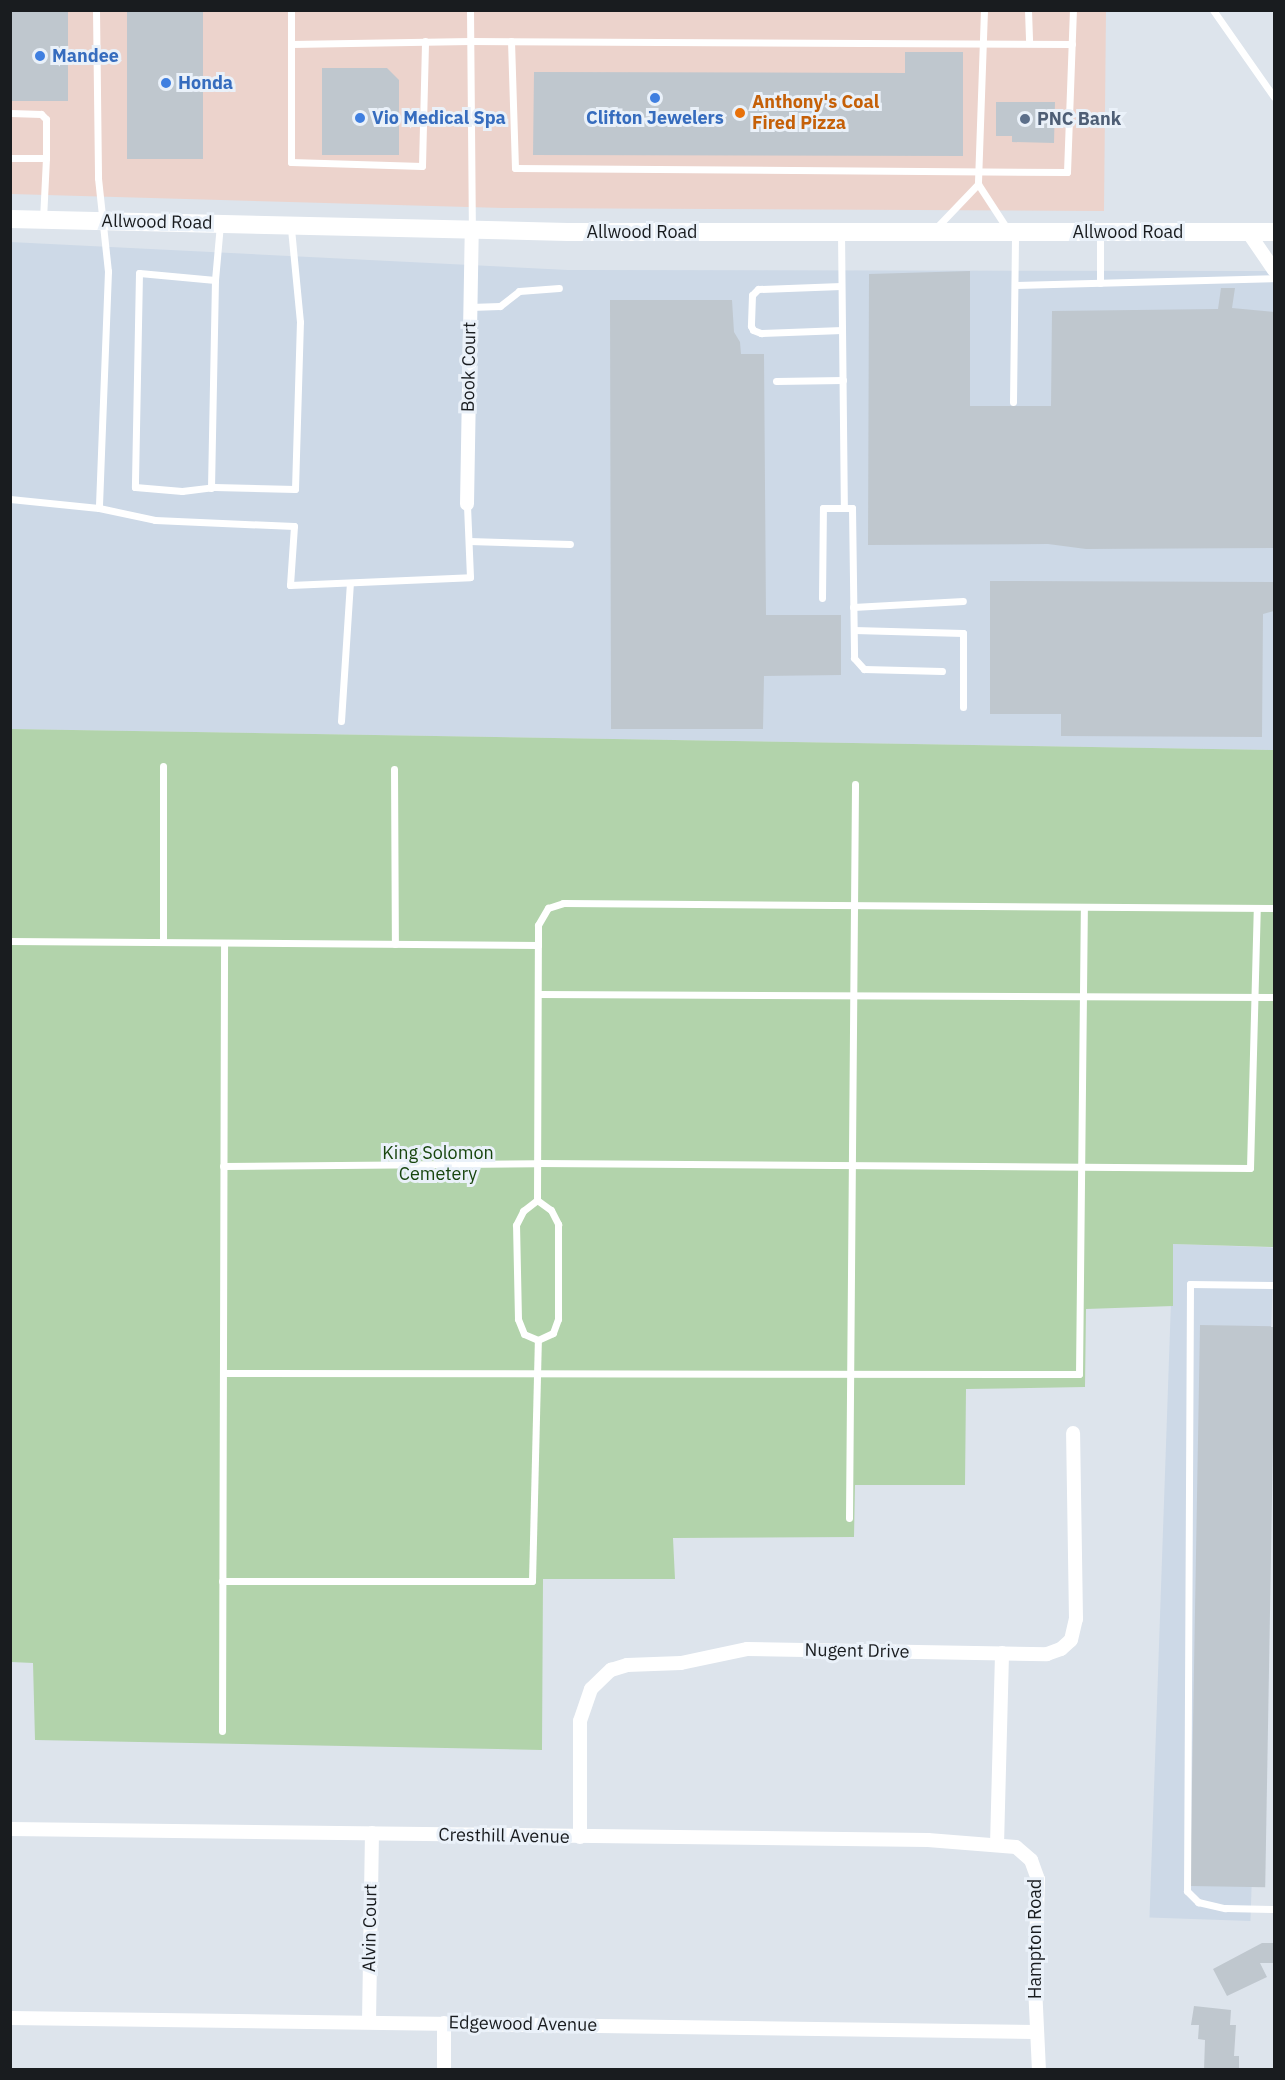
<!DOCTYPE html>
<html>
<head>
<meta charset="utf-8">
<style>
  body { margin:0 }
  #map { position:relative; width:1285px; height:2080px; overflow:hidden; background:#dde4ec; font-family:"IBM Plex Sans",sans-serif }
  div>[style] { position:absolute }
  .commercial>* { inset:0; background:#ecd3cc }
  .built>* { inset:0; background:#cdd9e7; transform-origin:0 0 }
  .green>* { inset:0; background:#b2d3ab }
  .building>* { inset:0; background:#bfc7ce; transform-origin:0 0 }
  .service>* { height:7px; margin:-3.5px; padding:0 3.5px; transform-origin:3.5px; border-radius:3.5px; background:#fff }
  .minor>* { height:14px; margin:-7px; padding:0 7px; transform-origin:7px; border-radius:7px; background:#fff }
  .secondary>* { height:18px; margin:-9px; padding:0 9px; transform-origin:9px; border-radius:9px; background:#fff }
  .dots>* { width:16px; height:16px; translate:-50% -50%; box-sizing:border-box; border:3px solid #eaf1f9; border-radius:50% }
  span { translate:-50% -50%; white-space:nowrap; text-align:center; line-height:1.15; -webkit-text-stroke:6px #eaf1f9; paint-order:stroke }
  .shop-label { font-size:18px; color:#366cbe; font-weight:700 }
  .left { translate:0 -50%; text-align:left }
  .food-label { font-size:18px; color:#c56008; font-weight:700 }
  .service-label { font-size:18px; color:#4e5e75; font-weight:700 }
  .street-label { font-size:18px; color:#191c1f }
  .park-label { font-size:18px; color:#17450d }
  .frame { position:absolute; inset:0; border:12px solid #191c1f; pointer-events:none }
</style>
</head>
<body>
<div id="map">
  <div class="commercial">
    <div style="clip-path:polygon(11px 11px,1106px 11px,1104px 211px,503px 208px,11px 194px)"></div>
  </div>
  <div class="built">
    <div style="clip-path:polygon(10px 242px,568px 270px,1274px 271px,1274px 750px,11px 729px)"></div>
    <div style="left:1173px;top:1244px;width:101px;height:674px;rotate:2deg"></div>
  </div>
  <div class="green">
    <div style="clip-path:polygon(11px 729px,1274px 750px,1274px 1247px,1173px 1244px,1173px 1306px,1086px 1309px,1085px 1387px,966px 1389px,965px 1485px,855px 1485px,854px 1537px,673px 1538px,675px 1579px,543px 1579px,542px 1750px,35px 1740px,33px 1663px,11px 1662px)"></div>
  </div>
  <div class="building">
    <div style="left:10px;top:10px;width:58px;height:91px"></div>
    <div style="left:127px;top:10px;width:76px;height:149px"></div>
    <div style="clip-path:polygon(905px 52px,963px 52px,963px 156px,533px 155px,534px 72px,905px 73px)"></div>
    <div style="clip-path:polygon(322px 68px,387px 68px,399px 80px,399px 155px,322px 155px)"></div>
    <div style="clip-path:polygon(996px 102px,1055px 102px,1054px 143px,1012px 142px,1012px 136px,996px 136px)"></div>
    <div style="clip-path:polygon(970px 271px,970px 406px,1051px 406px,1052px 311px,1218px 309px,1221px 288px,1235px 288px,1232px 308px,1274px 312px,1275px 548px,1086px 549px,1048px 544px,868px 545px,869px 274px)"></div>
    <div style="clip-path:polygon(610px 300px,732px 300px,734px 332px,740px 342px,741px 354px,764px 354px,766px 615px,841px 615px,841px 675px,764px 676px,763px 729px,611px 729px)"></div>
    <div style="clip-path:polygon(990px 581px,1274px 582px,1274px 611px,1263px 614px,1262px 737px,1061px 736px,1061px 714px,990px 714px)"></div>
    <div style="left:1200px;top:1325px;width:75px;height:561px;rotate:1deg"></div>
    <div style="clip-path:polygon(1262px 1943px,1275px 1943px,1275px 1963px,1260px 1963px,1267px 1977px,1227px 1996px,1213px 1969px)"></div>
    <div style="clip-path:polygon(1194px 2006px,1231px 2010px,1230px 2025px,1236px 2025px,1234px 2056px,1239px 2056px,1239px 2070px,1204px 2070px,1205px 2040px,1198px 2039px,1199px 2025px,1191px 2025px)"></div>
  </div>
  <div class="service">
    <div style="left:96px;top:10px;width:168px;rotate:89.3deg"></div>
    <div style="left:98px;top:178px;width:94px;rotate:83.9deg"></div>
    <div style="left:108px;top:271px;width:237px;rotate:92.2deg"></div>
    <div style="left:99px;top:508px;width:57px;rotate:12.1deg"></div>
    <div style="left:155px;top:520px;width:139px;rotate:2.5deg"></div>
    <div style="left:294px;top:526px;width:59px;rotate:93.9deg"></div>
    <div style="left:290px;top:585px;width:180px;rotate:-2.5deg"></div>
    <div style="left:470px;top:577px;width:73px;rotate:-92.4deg"></div>
    <div style="left:291px;top:10px;width:152px;rotate:90deg"></div>
    <div style="left:291px;top:162px;width:131px;rotate:1.7deg"></div>
    <div style="left:422px;top:166px;width:125px;rotate:-88.6deg"></div>
    <div style="left:470px;top:10px;width:217px;rotate:89.5deg"></div>
    <div style="left:984px;top:10px;width:174px;rotate:92deg"></div>
    <div style="left:978px;top:184px;width:55px;rotate:56.9deg"></div>
    <div style="left:1028px;top:10px;width:33px;rotate:88deg"></div>
    <div style="left:1213px;top:10px;width:106px;rotate:55deg"></div>
    <div style="left:511px;top:41px;width:127px;rotate:88.2deg"></div>
    <div style="left:515px;top:168px;width:552px;rotate:0.42deg"></div>
    <div style="left:1067px;top:172px;width:162px;rotate:-87.9deg"></div>
    <div style="left:291px;top:44px;width:179px;rotate:-1deg"></div>
    <div style="left:470px;top:41px;width:602px;rotate:0.29deg"></div>
    <div style="left:10px;top:113px;width:31px;rotate:2deg"></div>
    <div style="left:41px;top:114px;width:7px;rotate:45deg"></div>
    <div style="left:46px;top:119px;width:39px;rotate:90deg"></div>
    <div style="left:10px;top:158px;width:36px"></div>
    <div style="left:46px;top:158px;width:61px;rotate:92.8deg"></div>
    <div style="left:936px;top:228px;width:61px;rotate:-46.3deg"></div>
    <div style="left:841px;top:232px;width:276px;rotate:89.4deg"></div>
    <div style="left:215px;top:280px;width:76px;rotate:-174.7deg"></div>
    <div style="left:139px;top:273px;width:214px;rotate:91.1deg"></div>
    <div style="left:135px;top:487px;width:47px;rotate:4.9deg"></div>
    <div style="left:182px;top:491px;width:32px;rotate:-7deg"></div>
    <div style="left:214px;top:487px;width:81px;rotate:1.4deg"></div>
    <div style="left:295px;top:489px;width:167px;rotate:-88.3deg"></div>
    <div style="left:300px;top:322px;width:94px;rotate:-95.5deg"></div>
    <div style="left:1100px;top:283px;width:51px;rotate:-90deg"></div>
    <div style="left:1015px;top:285px;width:259px;rotate:-1.5deg"></div>
    <div style="left:841px;top:286px;width:83px;rotate:177.9deg"></div>
    <div style="left:758px;top:289px;width:8px;rotate:135deg"></div>
    <div style="left:752px;top:295px;width:31px;rotate:92deg"></div>
    <div style="left:751px;top:326px;width:4px;rotate:63deg"></div>
    <div style="left:753px;top:330px;width:9px;rotate:21deg"></div>
    <div style="left:761px;top:333px;width:81px;rotate:-2.1deg"></div>
    <div style="left:470px;top:307px;width:30px;rotate:-2deg"></div>
    <div style="left:500px;top:306px;width:24px;rotate:-38deg"></div>
    <div style="left:519px;top:291px;width:40px;rotate:-4.3deg"></div>
    <div style="left:776px;top:381px;width:67px;rotate:-0.9deg"></div>
    <div style="left:1013px;top:402px;width:170px;rotate:-89.3deg"></div>
    <div style="left:211px;top:488px;width:208px;rotate:-88.9deg"></div>
    <div style="left:215px;top:280px;width:56px;rotate:-84.9deg"></div>
    <div style="left:10px;top:499px;width:89px;rotate:5.8deg"></div>
    <div style="left:469px;top:541px;width:101px;rotate:1.7deg"></div>
    <div style="left:822px;top:598px;width:90px;rotate:-89.4deg"></div>
    <div style="left:823px;top:508px;width:29px"></div>
    <div style="left:852px;top:508px;width:150px;rotate:89.2deg"></div>
    <div style="left:854px;top:658px;width:15px;rotate:48deg"></div>
    <div style="left:864px;top:669px;width:78px;rotate:1.5deg"></div>
    <div style="left:853px;top:607px;width:110px;rotate:-3.1deg"></div>
    <div style="left:854px;top:630px;width:109px;rotate:1.6deg"></div>
    <div style="left:963px;top:633px;width:74px;rotate:90deg"></div>
    <div style="left:341px;top:721px;width:138px;rotate:-86.3deg"></div>
    <div style="left:163px;top:766px;width:176px;rotate:90deg"></div>
    <div style="left:394px;top:769px;width:175px;rotate:89.7deg"></div>
    <div style="left:10px;top:941px;width:528px;rotate:0.43deg"></div>
    <div style="left:538px;top:945px;width:20px;rotate:-90deg"></div>
    <div style="left:538px;top:925px;width:20px;rotate:-60deg"></div>
    <div style="left:548px;top:908px;width:16px;rotate:-18deg"></div>
    <div style="left:563px;top:903px;width:711px;rotate:0.4deg"></div>
    <div style="left:538px;top:994px;width:736px;rotate:0.23deg"></div>
    <div style="left:223px;top:1166px;width:314px;rotate:-0.5deg"></div>
    <div style="left:537px;top:1163px;width:713px;rotate:0.4deg"></div>
    <div style="left:1250px;top:1168px;width:260px;rotate:-88.5deg"></div>
    <div style="left:537px;top:1200px;width:17px;rotate:36deg"></div>
    <div style="left:551px;top:1210px;width:16px;rotate:63deg"></div>
    <div style="left:558px;top:1224px;width:95px;rotate:90deg"></div>
    <div style="left:558px;top:1319px;width:15px;rotate:110deg"></div>
    <div style="left:553px;top:1333px;width:17px;rotate:155deg"></div>
    <div style="left:538px;top:1340px;width:15px;rotate:-157deg"></div>
    <div style="left:524px;top:1334px;width:16px;rotate:-112deg"></div>
    <div style="left:518px;top:1319px;width:94px;rotate:-91.2deg"></div>
    <div style="left:516px;top:1225px;width:16px;rotate:-63deg"></div>
    <div style="left:523px;top:1211px;width:18px;rotate:-38deg"></div>
    <div style="left:537px;top:1200px;width:255px;rotate:-89.8deg"></div>
    <div style="left:1274px;top:1285px;width:84px;rotate:-179.3deg"></div>
    <div style="left:1190px;top:1284px;width:607px;rotate:90.28deg"></div>
    <div style="left:1187px;top:1891px;width:16px;rotate:45deg"></div>
    <div style="left:1198px;top:1902px;width:28px;rotate:13deg"></div>
    <div style="left:1225px;top:1908px;width:49px;rotate:1.2deg"></div>
    <div style="left:223px;top:1373px;width:856px;rotate:0.07deg"></div>
    <div style="left:1079px;top:1374px;width:467px;rotate:-89.4deg"></div>
    <div style="left:849px;top:1518px;width:734px;rotate:-89.53deg"></div>
    <div style="left:222px;top:1581px;width:310px"></div>
    <div style="left:532px;top:1581px;width:241px;rotate:-88.6deg"></div>
    <div style="left:222px;top:1731px;width:788px;rotate:-89.85deg"></div>
  </div>
  <div class="minor">
    <div style="left:1248px;top:232px;width:46px;rotate:55.6deg"></div>
    <div style="left:467px;top:504px;width:274px;rotate:-89deg"></div>
    <div style="left:10px;top:1829px;width:918px;rotate:0.69deg"></div>
    <div style="left:928px;top:1840px;width:88px;rotate:4.5deg"></div>
    <div style="left:1016px;top:1847px;width:20px;rotate:41deg"></div>
    <div style="left:1031px;top:1860px;width:20px;rotate:70deg"></div>
    <div style="left:1038px;top:1879px;width:107px;rotate:91.6deg"></div>
    <div style="left:1035px;top:1986px;width:84px;rotate:87.3deg"></div>
    <div style="left:580px;top:1837px;width:116px;rotate:-90deg"></div>
    <div style="left:580px;top:1721px;width:34px;rotate:-71deg"></div>
    <div style="left:591px;top:1689px;width:28px;rotate:-44deg"></div>
    <div style="left:611px;top:1670px;width:17px;rotate:-17deg"></div>
    <div style="left:627px;top:1665px;width:54px;rotate:-2.1deg"></div>
    <div style="left:681px;top:1663px;width:67px;rotate:-12deg"></div>
    <div style="left:747px;top:1649px;width:300px;rotate:1deg"></div>
    <div style="left:1047px;top:1654px;width:15px;rotate:-20deg"></div>
    <div style="left:1061px;top:1649px;width:13px;rotate:-42deg"></div>
    <div style="left:1071px;top:1640px;width:22px;rotate:-77deg"></div>
    <div style="left:1076px;top:1619px;width:186px;rotate:-90.9deg"></div>
    <div style="left:997px;top:1845px;width:192px;rotate:-88.5deg"></div>
    <div style="left:10px;top:2018px;width:1025px;rotate:0.78deg"></div>
    <div style="left:369px;top:2022px;width:189px;rotate:-89.1deg"></div>
    <div style="left:444px;top:2070px;width:47px;rotate:-90deg"></div>
  </div>
  <div class="secondary">
    <div style="left:10px;top:219px;width:558px;rotate:1.33deg"></div>
    <div style="left:568px;top:232px;width:706px"></div>
  </div>
  <div class="dots">
    <div style="left:40px;top:56px;background:#3f7fe0"></div>
    <div style="left:166px;top:83px;background:#3f7fe0"></div>
    <div style="left:655px;top:98px;background:#3f7fe0"></div>
    <div style="left:740px;top:113px;background:#e8710a"></div>
    <div style="left:360px;top:118px;background:#3f7fe0"></div>
    <div style="left:1025px;top:119px;background:#5c6f8a"></div>
  </div>
  <div class="shop-label">
    <span class="left" style="left:52px;top:56px">Mandee</span>
    <span class="left" style="left:178px;top:83px">Honda</span>
    <span class="left" style="left:372px;top:118px">Vio Medical Spa</span>
    <span style="left:655px;top:118px">Clifton Jewelers</span>
  </div>
  <div class="food-label">
    <span class="left" style="left:752px;top:113px">Anthony's Coal<br>Fired Pizza</span>
  </div>
  <div class="service-label">
    <span class="left" style="left:1037px;top:119px">PNC Bank</span>
  </div>
  <div class="street-label">
    <span style="left:157px;top:222px;rotate:1deg">Allwood Road</span>
    <span style="left:642px;top:232px">Allwood Road</span>
    <span style="left:1128px;top:232px">Allwood Road</span>
    <span style="left:469px;top:367px;rotate:-89deg">Book Court</span>
    <span style="left:857px;top:1651px;rotate:1deg">Nugent Drive</span>
    <span style="left:504px;top:1836px;rotate:1deg">Cresthill Avenue</span>
    <span style="left:370px;top:1928px;rotate:-89deg">Alvin Court</span>
    <span style="left:1035px;top:1939px;rotate:-90deg">Hampton Road</span>
    <span style="left:523px;top:2024px;rotate:1deg">Edgewood Avenue</span>
  </div>
  <div class="park-label">
    <span style="left:438px;top:1164px">King Solomon<br>Cemetery</span>
  </div>
  <div class="frame"></div>
</div>
</body>
</html>
